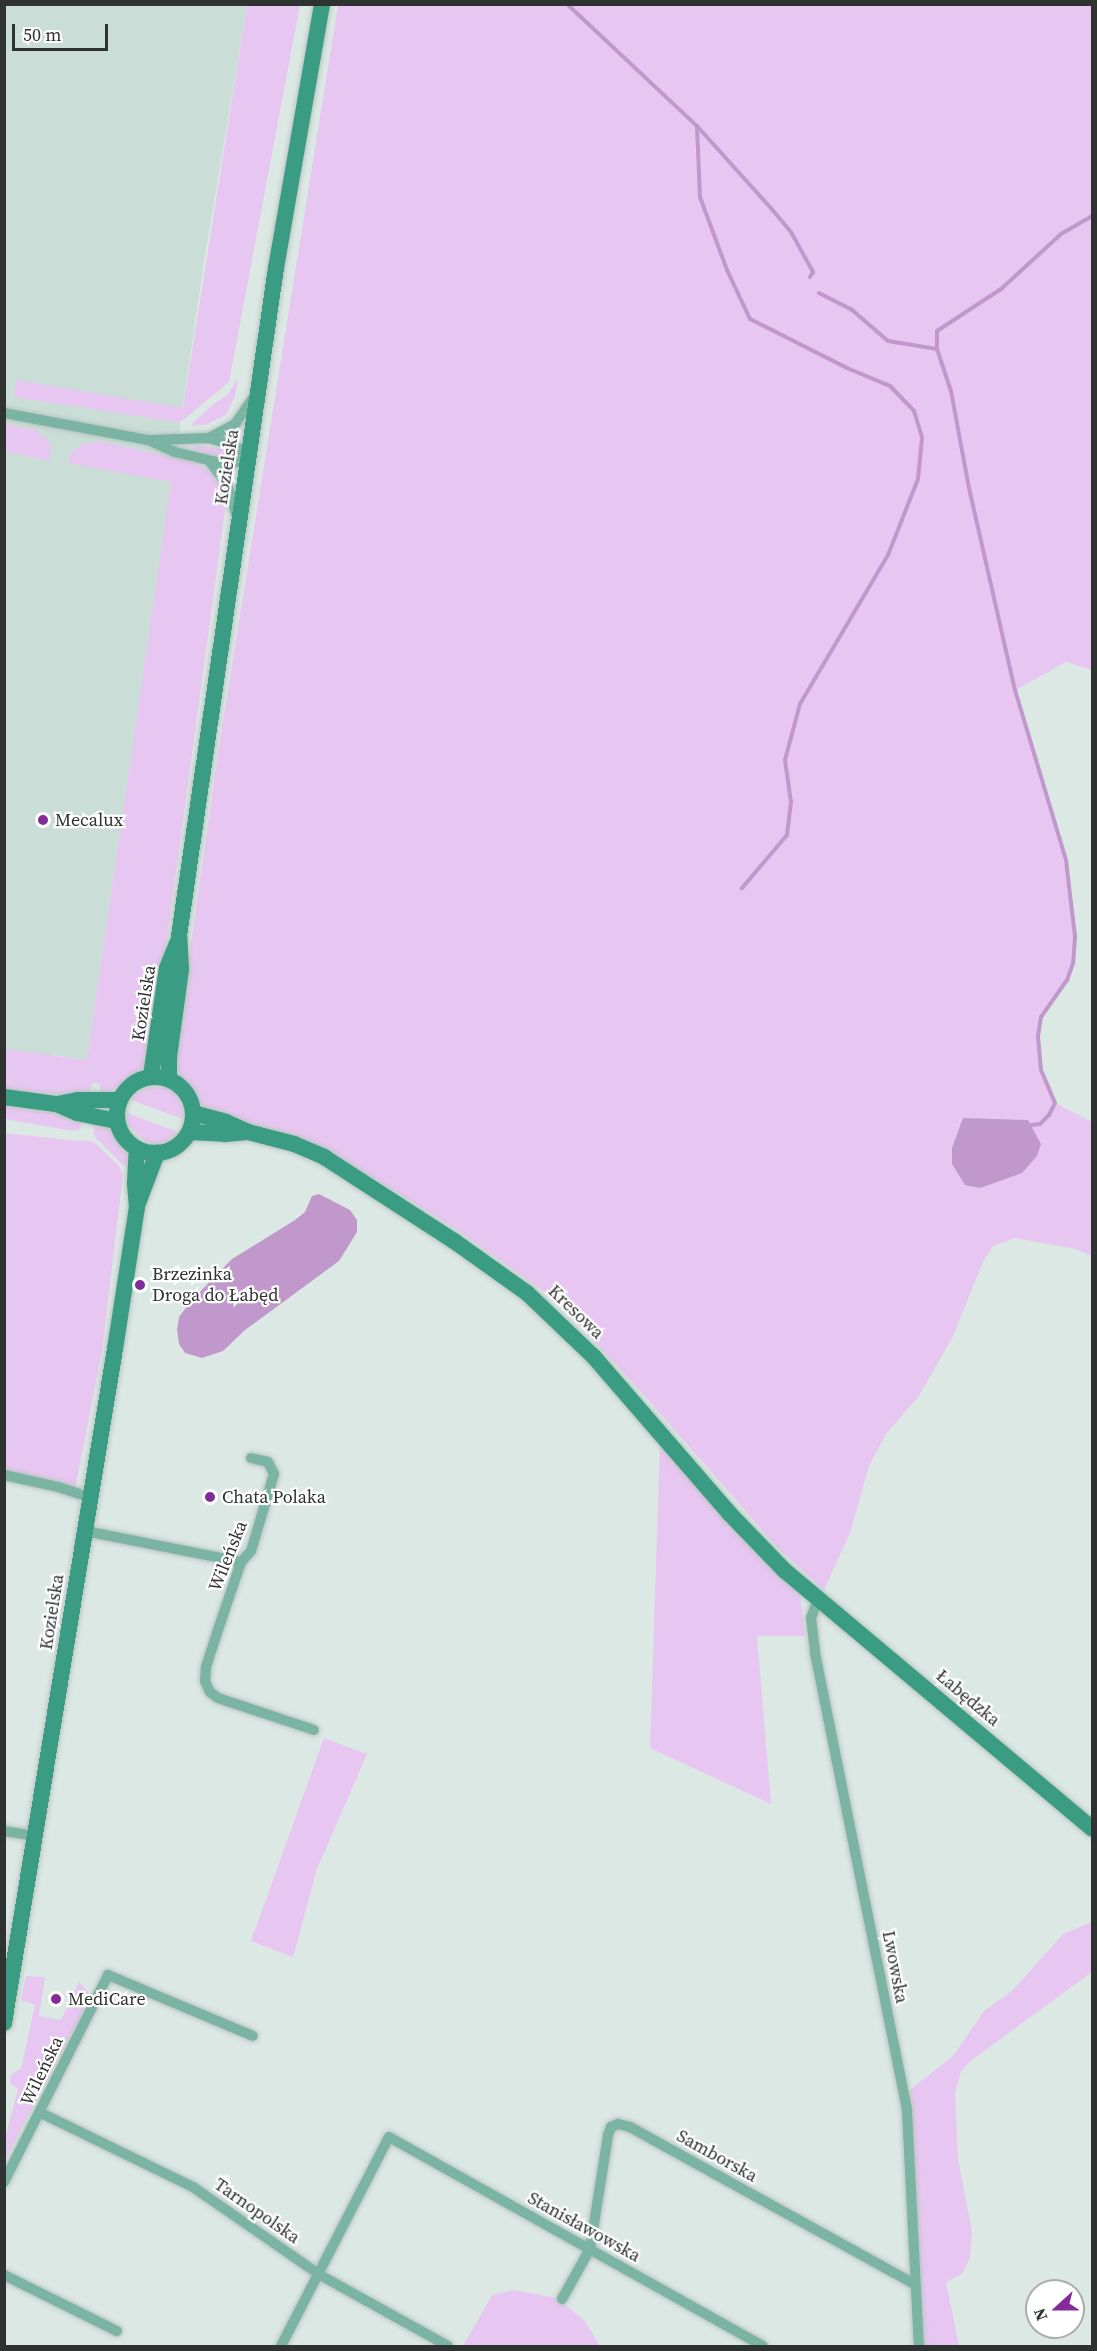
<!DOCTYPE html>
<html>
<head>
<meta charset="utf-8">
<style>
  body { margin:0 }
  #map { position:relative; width:1097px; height:2351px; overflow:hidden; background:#dce8e4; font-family:"Source Serif 4",serif }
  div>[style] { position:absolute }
  .built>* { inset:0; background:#caded7 }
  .green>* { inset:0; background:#e7c7f1 }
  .water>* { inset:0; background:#c098cc }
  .stream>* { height:4px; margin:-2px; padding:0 2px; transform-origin:2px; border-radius:2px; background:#c098cc }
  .roads { filter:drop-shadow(0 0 2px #b9c4c0) drop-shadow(0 0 2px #b9c4c0) }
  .street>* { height:10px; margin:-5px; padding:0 5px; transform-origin:5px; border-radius:5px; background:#7bb4a3 }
  .secondary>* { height:16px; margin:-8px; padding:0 8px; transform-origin:8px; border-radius:8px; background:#399c83 }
  .secondary>.ring { margin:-8px; padding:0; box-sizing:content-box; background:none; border:16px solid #399c83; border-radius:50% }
  .dots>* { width:16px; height:16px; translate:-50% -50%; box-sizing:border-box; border:3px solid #fff; border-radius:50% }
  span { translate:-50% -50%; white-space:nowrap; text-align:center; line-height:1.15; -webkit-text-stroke:4.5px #fff; paint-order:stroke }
  .street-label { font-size:18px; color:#2e3231 }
  .poi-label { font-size:18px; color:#2e3231 }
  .left { translate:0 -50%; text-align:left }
  .frame { position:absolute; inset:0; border:6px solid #2e3231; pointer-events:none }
  .north { position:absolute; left:1025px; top:2279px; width:60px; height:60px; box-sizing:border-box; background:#fff; border:2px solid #abadad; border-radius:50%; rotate:249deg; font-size:16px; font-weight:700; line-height:24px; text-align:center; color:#2e3231 }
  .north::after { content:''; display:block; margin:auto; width:21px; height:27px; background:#822c9a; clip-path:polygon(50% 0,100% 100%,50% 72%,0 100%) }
  .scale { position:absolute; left:12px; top:24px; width:96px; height:27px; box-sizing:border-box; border:3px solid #2e3231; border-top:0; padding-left:8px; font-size:18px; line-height:21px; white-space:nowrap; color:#2e3231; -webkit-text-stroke:4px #fff; paint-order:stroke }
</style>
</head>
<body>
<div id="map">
  <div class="built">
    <div style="clip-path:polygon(5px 5px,247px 5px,204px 262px,87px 1060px,52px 1055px,5px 1068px)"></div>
  </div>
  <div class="green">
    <div style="clip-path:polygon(247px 5px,300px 5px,229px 382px,182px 421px,177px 422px,14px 397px,16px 380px,183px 408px)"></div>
    <div style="clip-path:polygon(338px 5px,1092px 5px,1092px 670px,1066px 662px,1016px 690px,1066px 860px,1075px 937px,1073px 963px,1067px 980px,1041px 1017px,1038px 1050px,1041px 1070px,1055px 1103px,1092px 1122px,1092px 1256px,1075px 1249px,1015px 1238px,993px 1246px,983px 1262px,953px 1336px,919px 1396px,886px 1434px,869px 1466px,850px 1533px,824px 1590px,778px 1548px,644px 1395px,556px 1300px,455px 1228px,339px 1157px,286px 1133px,208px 1112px,184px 1082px,176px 1065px,175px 1056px,220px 740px)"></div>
    <div style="clip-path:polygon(238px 378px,235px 396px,226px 415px,206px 425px,190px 426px,211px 406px,228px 394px)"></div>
    <div style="clip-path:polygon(5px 424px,35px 430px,44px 437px,51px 444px,50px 460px,5px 452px)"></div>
    <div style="clip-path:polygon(99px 441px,193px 462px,209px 471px,219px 482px,226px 503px,151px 1056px,142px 1069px,117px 1088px,102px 1095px,99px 1084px,93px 1083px,87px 1096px,19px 1091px,5px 1089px,5px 1049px,87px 1060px,171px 482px,68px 463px,71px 453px,82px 444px)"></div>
    <div style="clip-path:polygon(194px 445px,232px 450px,238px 455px,230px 459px,206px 454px,193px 451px)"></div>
    <div style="clip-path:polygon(150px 1087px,166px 1088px,175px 1094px,183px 1108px,183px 1119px,131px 1100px,137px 1093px)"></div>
    <div style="clip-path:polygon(4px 1106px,82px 1117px,81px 1126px,80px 1130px,73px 1131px,5px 1119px)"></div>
    <div style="clip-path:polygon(127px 1113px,178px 1132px,168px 1141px,157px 1144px,145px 1141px,128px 1125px)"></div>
    <div style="clip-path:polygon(96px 1121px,107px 1127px,123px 1144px,131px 1168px,123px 1165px,96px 1138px,93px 1133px)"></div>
    <div style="clip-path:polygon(4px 1133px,80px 1141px,88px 1140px,96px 1144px,119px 1166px,123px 1175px,102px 1351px,75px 1489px,5px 1471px)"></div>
    <div style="clip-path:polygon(660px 1442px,771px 1567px,800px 1594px,805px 1636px,757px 1636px,771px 1804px,650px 1748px)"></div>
    <div style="clip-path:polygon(324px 1738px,367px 1754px,317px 1869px,293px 1957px,251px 1941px)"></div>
    <div style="clip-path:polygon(1092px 1922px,1092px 1972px,969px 2062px,961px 2072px,955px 2093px,958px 2158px,972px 2232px,970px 2258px,962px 2274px,946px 2282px,959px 2346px,924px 2346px,910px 2090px,953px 2056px,984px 2011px,1012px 1991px,1063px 1934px)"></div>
    <div style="clip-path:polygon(26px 1976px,45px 1977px,39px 2016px,61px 2020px,79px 1982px,89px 1993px,88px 2002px,5px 2160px,5px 2138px,18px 2089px,10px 2083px,11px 2074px,21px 2069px,35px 2005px,21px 2000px)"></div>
    <div style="clip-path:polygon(514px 2290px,557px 2298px,584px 2320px,600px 2346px,463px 2346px,492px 2295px)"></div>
  </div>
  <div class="water">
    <div style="clip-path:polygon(963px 1118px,1028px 1120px,1041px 1144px,1037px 1156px,1022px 1173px,980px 1188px,965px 1185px,952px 1164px,952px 1148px)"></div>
    <div style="clip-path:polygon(319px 1194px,350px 1210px,357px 1220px,357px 1232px,339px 1261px,245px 1330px,223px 1351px,202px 1358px,185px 1353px,179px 1344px,177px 1330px,179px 1317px,191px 1301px,232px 1259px,295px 1220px,305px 1212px,312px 1196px)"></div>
  </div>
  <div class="stream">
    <div style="left:567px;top:4px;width:178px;rotate:43.2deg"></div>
    <div style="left:697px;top:126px;width:109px;rotate:48deg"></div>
    <div style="left:770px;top:207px;width:33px;rotate:50deg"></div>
    <div style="left:791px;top:232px;width:46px;rotate:61.2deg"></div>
    <div style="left:813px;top:272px;width:6px;rotate:121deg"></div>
    <div style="left:697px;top:126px;width:71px;rotate:87.6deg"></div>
    <div style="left:700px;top:197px;width:78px;rotate:69.7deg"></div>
    <div style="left:727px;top:270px;width:54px;rotate:64.9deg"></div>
    <div style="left:750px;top:319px;width:109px;rotate:26.8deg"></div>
    <div style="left:847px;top:368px;width:47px;rotate:22.7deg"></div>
    <div style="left:890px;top:386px;width:35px;rotate:46deg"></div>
    <div style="left:914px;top:411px;width:28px;rotate:73deg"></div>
    <div style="left:922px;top:438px;width:41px;rotate:95.6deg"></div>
    <div style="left:918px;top:479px;width:82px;rotate:111.5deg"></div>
    <div style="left:888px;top:555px;width:173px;rotate:120.6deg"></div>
    <div style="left:800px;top:704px;width:58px;rotate:105deg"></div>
    <div style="left:785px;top:760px;width:42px;rotate:81.9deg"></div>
    <div style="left:791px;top:802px;width:33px;rotate:97deg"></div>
    <div style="left:787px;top:835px;width:70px;rotate:130.3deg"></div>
    <div style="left:819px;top:293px;width:36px;rotate:27deg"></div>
    <div style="left:851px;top:309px;width:49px;rotate:40.9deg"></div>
    <div style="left:888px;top:341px;width:50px;rotate:9.3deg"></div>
    <div style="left:937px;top:349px;width:44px;rotate:71.6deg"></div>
    <div style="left:951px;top:391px;width:99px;rotate:79.5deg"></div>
    <div style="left:969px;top:488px;width:207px;rotate:77.2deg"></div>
    <div style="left:1015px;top:690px;width:177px;rotate:73.3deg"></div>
    <div style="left:1066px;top:860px;width:43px;rotate:83.4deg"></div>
    <div style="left:1071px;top:903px;width:34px;rotate:83deg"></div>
    <div style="left:1075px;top:937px;width:26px;rotate:94deg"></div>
    <div style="left:1073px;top:963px;width:18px;rotate:109deg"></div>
    <div style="left:1067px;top:980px;width:45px;rotate:125.1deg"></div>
    <div style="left:1041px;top:1017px;width:19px;rotate:99deg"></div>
    <div style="left:1038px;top:1036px;width:34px;rotate:85deg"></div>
    <div style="left:1041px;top:1070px;width:36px;rotate:67deg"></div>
    <div style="left:1055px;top:1103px;width:13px;rotate:117deg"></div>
    <div style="left:1049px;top:1115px;width:13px;rotate:135deg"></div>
    <div style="left:1040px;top:1124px;width:9px;rotate:174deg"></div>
    <div style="left:937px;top:349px;width:18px;rotate:-90deg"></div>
    <div style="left:937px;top:331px;width:77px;rotate:-33.3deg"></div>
    <div style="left:1001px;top:289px;width:81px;rotate:-42.5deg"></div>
    <div style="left:1061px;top:234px;width:36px;rotate:-30deg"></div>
  </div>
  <div class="roads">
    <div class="street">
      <div style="left:4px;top:413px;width:147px;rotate:10.6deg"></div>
      <div style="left:148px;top:440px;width:30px;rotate:24deg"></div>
      <div style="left:175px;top:452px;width:51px;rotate:13.5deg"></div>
      <div style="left:225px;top:464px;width:13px;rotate:-9deg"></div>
      <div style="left:238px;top:462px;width:13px;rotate:-29deg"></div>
      <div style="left:249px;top:456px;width:22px;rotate:-146deg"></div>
      <div style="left:231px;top:444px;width:23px;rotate:-165deg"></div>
      <div style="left:151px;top:440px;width:58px;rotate:-2deg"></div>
      <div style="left:209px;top:438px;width:30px;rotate:-28deg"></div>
      <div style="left:235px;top:424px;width:35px;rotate:-55deg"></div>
      <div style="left:210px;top:462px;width:28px;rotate:52deg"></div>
      <div style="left:227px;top:484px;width:34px;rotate:73deg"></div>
      <div style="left:251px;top:1458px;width:17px;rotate:13deg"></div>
      <div style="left:268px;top:1462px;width:13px;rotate:63deg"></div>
      <div style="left:274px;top:1474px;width:80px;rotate:106.6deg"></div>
      <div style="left:251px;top:1551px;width:15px;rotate:132deg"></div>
      <div style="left:241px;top:1562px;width:72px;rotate:108.7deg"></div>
      <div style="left:218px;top:1630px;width:40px;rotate:108deg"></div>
      <div style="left:206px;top:1668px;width:13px;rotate:94deg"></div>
      <div style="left:205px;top:1681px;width:12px;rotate:66deg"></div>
      <div style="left:210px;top:1692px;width:10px;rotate:37deg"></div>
      <div style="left:218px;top:1698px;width:101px;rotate:18.4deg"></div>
      <div style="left:4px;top:1475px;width:55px;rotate:12.5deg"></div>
      <div style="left:58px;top:1487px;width:35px;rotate:18deg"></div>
      <div style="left:85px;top:1531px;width:159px;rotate:11.2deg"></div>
      <div style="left:818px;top:1599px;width:20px;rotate:110deg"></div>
      <div style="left:811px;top:1618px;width:35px;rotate:83deg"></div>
      <div style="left:815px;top:1653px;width:467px;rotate:78.6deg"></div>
      <div style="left:907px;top:2111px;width:235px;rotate:87.1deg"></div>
      <div style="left:4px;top:1831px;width:31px;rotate:9deg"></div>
      <div style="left:41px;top:2113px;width:169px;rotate:26deg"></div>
      <div style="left:193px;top:2187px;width:155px;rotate:34.7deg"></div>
      <div style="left:320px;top:2275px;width:146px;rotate:29deg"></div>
      <div style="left:4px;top:2182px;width:232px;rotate:-63.3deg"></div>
      <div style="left:108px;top:1975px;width:157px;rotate:22.8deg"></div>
      <div style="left:4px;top:2275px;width:126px;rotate:26.4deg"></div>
      <div style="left:562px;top:2299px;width:57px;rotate:-60.8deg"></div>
      <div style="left:590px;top:2249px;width:115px;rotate:-81deg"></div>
      <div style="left:608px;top:2135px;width:9px;rotate:-69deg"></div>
      <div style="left:611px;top:2127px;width:8px;rotate:-23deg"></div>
      <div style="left:618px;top:2124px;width:12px;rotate:14deg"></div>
      <div style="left:630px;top:2127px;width:325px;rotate:28.9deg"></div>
      <div style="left:281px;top:2346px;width:235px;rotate:-62.7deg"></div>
      <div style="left:389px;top:2137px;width:428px;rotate:29.2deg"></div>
    </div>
    <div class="secondary">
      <div style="left:151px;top:1076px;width:109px;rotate:-81.6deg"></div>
      <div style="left:167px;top:968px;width:27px;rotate:-68deg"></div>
      <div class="ring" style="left:117px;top:1077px;width:60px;height:60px"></div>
      <div style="left:169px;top:1079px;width:22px;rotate:-90deg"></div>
      <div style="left:169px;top:1057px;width:89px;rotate:-82.2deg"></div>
      <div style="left:181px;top:969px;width:33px;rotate:-93deg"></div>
      <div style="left:179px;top:936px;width:675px;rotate:-81.74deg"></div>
      <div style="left:276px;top:268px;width:268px;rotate:-80.1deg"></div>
      <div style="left:4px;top:1097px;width:52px;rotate:7.7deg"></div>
      <div style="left:56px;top:1104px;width:23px;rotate:23deg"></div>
      <div style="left:77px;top:1113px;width:41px;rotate:11.3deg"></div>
      <div style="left:57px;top:1104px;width:21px;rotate:-11deg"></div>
      <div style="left:78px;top:1100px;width:41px"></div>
      <div style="left:193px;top:1113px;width:34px;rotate:15deg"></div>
      <div style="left:226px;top:1122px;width:24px;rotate:24deg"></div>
      <div style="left:248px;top:1132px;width:48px;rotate:14.6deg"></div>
      <div style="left:294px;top:1144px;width:33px;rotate:23deg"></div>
      <div style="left:324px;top:1157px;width:155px;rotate:32.9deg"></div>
      <div style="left:454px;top:1241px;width:90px;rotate:35.5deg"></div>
      <div style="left:527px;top:1293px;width:93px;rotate:43.7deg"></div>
      <div style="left:594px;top:1357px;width:206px;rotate:49.1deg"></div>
      <div style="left:729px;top:1513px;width:79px;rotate:46deg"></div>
      <div style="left:784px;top:1570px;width:402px;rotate:40deg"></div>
      <div style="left:189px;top:1132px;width:36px;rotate:3deg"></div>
      <div style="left:225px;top:1134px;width:22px;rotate:-5deg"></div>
      <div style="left:137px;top:1206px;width:57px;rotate:-69.3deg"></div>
      <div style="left:4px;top:2023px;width:683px;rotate:-80.65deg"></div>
      <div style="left:115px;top:1349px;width:144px;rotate:-81.2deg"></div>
      <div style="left:137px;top:1207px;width:24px;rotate:-95deg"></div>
      <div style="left:135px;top:1183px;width:34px;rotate:-87deg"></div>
    </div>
  </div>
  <div class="dots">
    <div style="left:43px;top:820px;background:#822c9a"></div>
    <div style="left:140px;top:1285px;background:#822c9a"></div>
    <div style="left:210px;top:1497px;background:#822c9a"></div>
    <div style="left:56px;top:1999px;background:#822c9a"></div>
  </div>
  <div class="street-label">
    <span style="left:227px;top:467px;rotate:-81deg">Kozielska</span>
    <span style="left:144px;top:1003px;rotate:-81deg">Kozielska</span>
    <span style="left:576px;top:1312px;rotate:44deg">Kresowa</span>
    <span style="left:228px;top:1556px;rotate:-68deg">Wileńska</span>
    <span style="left:52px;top:1612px;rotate:-81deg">Kozielska</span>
    <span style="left:968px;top:1698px;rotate:40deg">Łabędzka</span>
    <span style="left:895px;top:1967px;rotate:79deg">Lwowska</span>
    <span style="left:42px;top:2071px;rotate:-64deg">Wileńska</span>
    <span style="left:717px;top:2156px;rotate:29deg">Samborska</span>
    <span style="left:257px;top:2211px;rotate:35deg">Tarnopolska</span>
    <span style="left:584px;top:2227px;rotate:29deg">Stanisławowska</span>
  </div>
  <div class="poi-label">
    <span class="left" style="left:55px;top:820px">Mecalux</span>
    <span class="left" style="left:152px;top:1285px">Brzezinka<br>Droga do Łabęd</span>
    <span class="left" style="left:222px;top:1497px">Chata Polaka</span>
    <span class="left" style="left:68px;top:1999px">MediCare</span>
  </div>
  <div class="frame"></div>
  <div class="north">N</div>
  <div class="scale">50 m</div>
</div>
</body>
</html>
